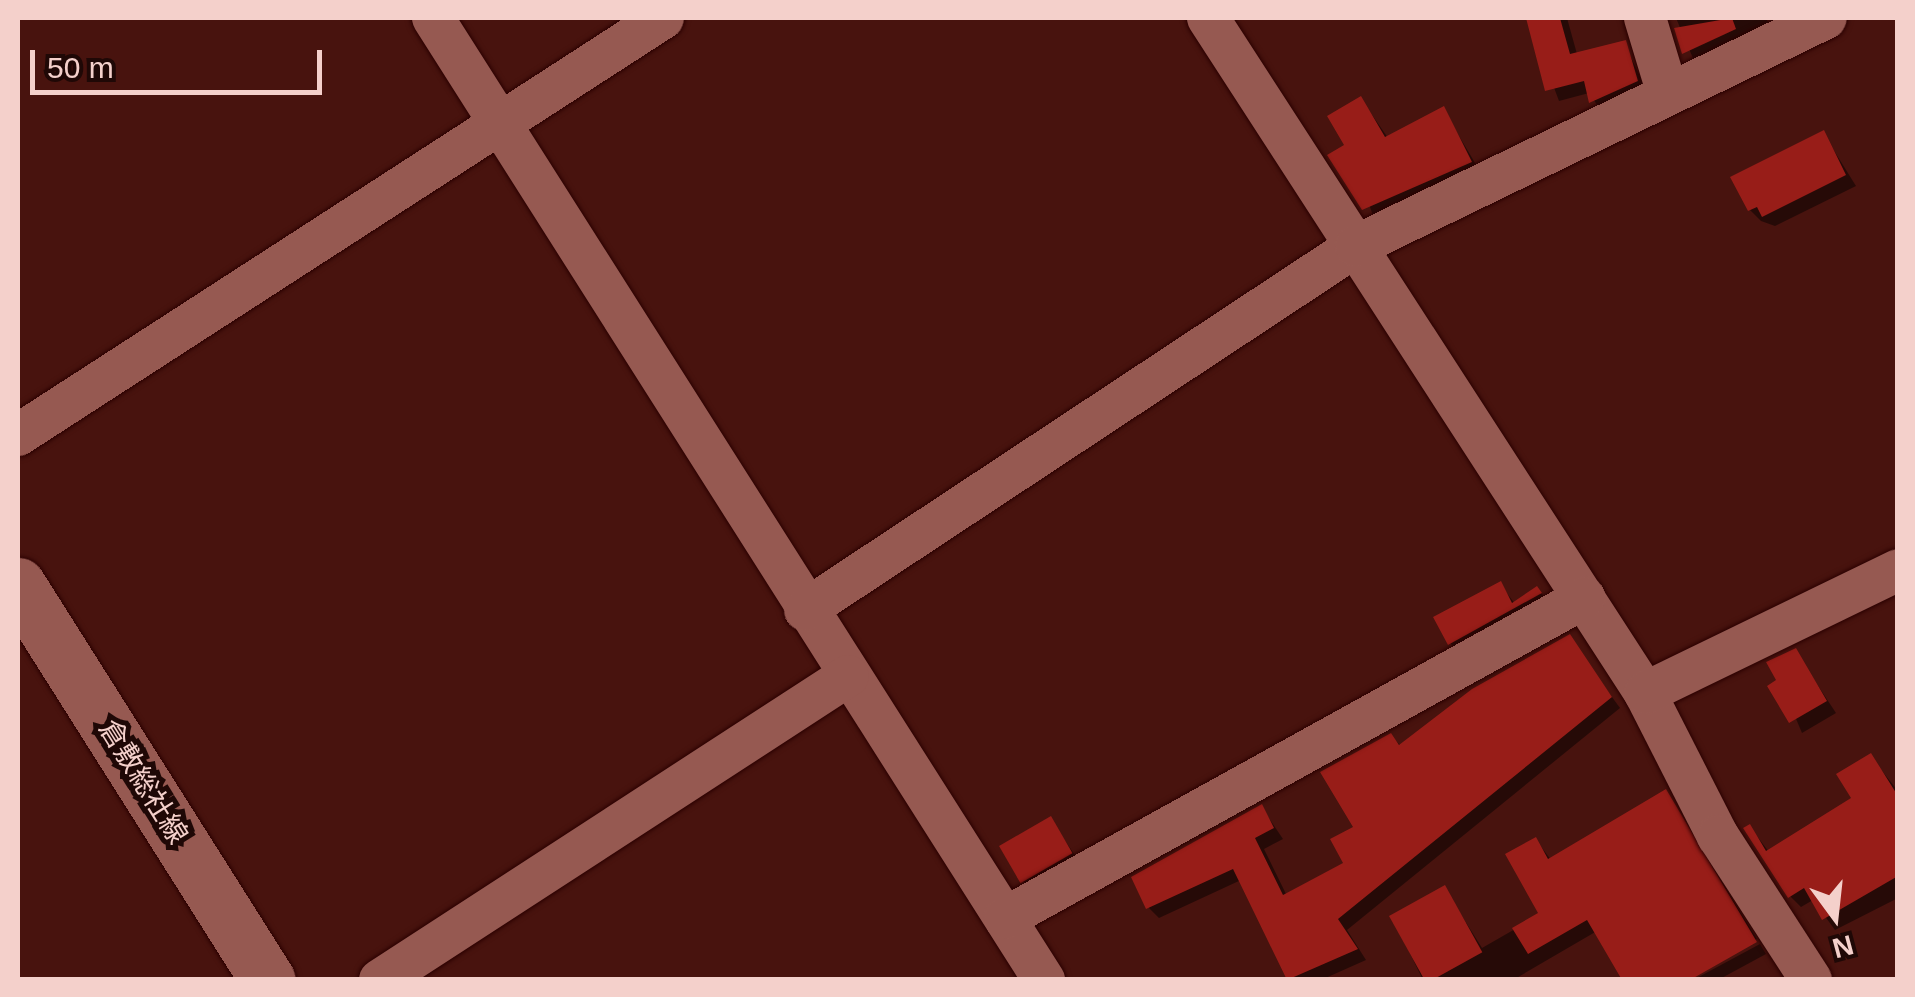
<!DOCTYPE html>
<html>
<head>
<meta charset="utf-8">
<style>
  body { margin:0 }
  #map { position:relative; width:1915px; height:997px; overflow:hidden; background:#48130e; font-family:Helvetica,"Noto Sans JP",sans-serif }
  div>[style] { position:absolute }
  .shadow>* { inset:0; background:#0007 }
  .building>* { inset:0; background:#981d18; transform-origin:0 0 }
  .roads { filter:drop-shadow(0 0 2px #2b0000) drop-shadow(0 0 2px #2b0000) }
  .street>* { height:42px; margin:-21px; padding:0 21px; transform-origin:21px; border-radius:21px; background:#965951 }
  .secondary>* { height:55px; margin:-27.5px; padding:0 27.5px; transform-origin:27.5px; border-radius:27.5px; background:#965951 }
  span { translate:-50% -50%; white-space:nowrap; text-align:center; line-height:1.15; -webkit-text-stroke:10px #1f0806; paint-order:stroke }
  .street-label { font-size:28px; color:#f4d0cb }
  .frame { position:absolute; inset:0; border:20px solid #f4d0cb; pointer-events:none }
  .north { position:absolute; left:1785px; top:867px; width:100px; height:100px; -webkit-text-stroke:8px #1f0806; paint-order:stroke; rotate:165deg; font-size:28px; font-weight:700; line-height:40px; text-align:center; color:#f4d0cb }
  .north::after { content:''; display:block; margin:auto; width:35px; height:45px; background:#f4d0cb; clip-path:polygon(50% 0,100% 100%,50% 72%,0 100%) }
  .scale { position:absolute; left:30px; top:50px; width:292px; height:45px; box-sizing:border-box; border:5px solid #f4d0cb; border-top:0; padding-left:12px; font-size:30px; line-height:35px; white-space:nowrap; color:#f4d0cb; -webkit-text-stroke:8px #1f0806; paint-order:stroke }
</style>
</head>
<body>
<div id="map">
  <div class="shadow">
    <div style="clip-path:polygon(1528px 18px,1567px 18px,1577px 54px,1624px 43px,1648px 93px,1602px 112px,1589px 93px,1559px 101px)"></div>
    <div style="clip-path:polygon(1676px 18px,1766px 18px,1771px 28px,1695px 63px)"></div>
    <div style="clip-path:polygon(1361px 99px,1388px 138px,1443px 109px,1481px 173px,1374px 218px,1347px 145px)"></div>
    <div style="clip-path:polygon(1823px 133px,1856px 186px,1775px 226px,1761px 221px,1750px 210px)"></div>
    <div style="clip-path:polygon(1500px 584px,1515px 604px,1537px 589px,1547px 599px,1460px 653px,1450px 643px)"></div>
    <div style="clip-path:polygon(1569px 638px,1620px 708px,1347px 930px,1366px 960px,1321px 980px,1290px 980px,1241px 880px,1159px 918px,1148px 907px,1262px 808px,1283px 839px,1264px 849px,1287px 896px,1346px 864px,1391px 736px,1401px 746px)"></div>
    <div style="clip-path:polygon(1795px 651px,1836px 713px,1802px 733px,1780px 681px)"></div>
    <div style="clip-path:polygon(1870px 756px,1898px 791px,1898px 898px,1835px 930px,1813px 900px,1801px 907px,1790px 896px,1750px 827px,1769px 852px,1854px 799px)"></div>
    <div style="clip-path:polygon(1666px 792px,1757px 939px,1683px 980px,1597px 931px,1513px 980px,1423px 980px,1392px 917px,1445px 889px,1482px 948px,1541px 914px,1536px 840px,1551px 860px)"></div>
    <div style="clip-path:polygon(1050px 819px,1081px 864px,1033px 891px,1022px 880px)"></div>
    <div style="clip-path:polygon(1760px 944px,1766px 954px,1718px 980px,1693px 980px)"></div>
  </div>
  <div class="building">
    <div style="clip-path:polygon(1526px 18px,1560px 18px,1570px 54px,1626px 40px,1638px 81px,1589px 103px,1584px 81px,1545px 91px)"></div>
    <div style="clip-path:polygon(1732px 18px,1736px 29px,1682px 54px,1674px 28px)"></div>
    <div style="clip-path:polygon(1361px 96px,1385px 137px,1444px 106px,1472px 162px,1362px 210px,1327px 155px,1344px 145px,1327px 116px)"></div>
    <div style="clip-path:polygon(1824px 130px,1846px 175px,1762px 217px,1757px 207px,1748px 211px,1730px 177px)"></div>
    <div style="clip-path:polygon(1501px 581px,1512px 603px,1537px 586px,1542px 593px,1448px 645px,1433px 617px)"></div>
    <div style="clip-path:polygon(1570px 634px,1612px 697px,1338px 919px,1358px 949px,1287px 980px,1233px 869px,1146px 909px,1131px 877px,1262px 804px,1274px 828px,1255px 838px,1283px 895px,1343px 863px,1330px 839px,1353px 827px,1320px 772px,1391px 733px,1399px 745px,1472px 689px)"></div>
    <div style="clip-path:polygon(1796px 648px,1827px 701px,1789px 723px,1767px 686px,1776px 680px,1766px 662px)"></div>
    <div style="clip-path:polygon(1871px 753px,1898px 796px,1898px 876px,1822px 920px,1804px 888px,1788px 898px,1743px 828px,1750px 824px,1766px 851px,1851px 798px,1836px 774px)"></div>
    <div style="clip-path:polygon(1666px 789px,1757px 942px,1690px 980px,1622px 980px,1587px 920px,1528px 954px,1512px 928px,1538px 913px,1505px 854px,1536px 837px,1548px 859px)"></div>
    <div style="left:1051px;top:816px;width:43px;height:60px;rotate:60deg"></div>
    <div style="left:1445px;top:885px;width:77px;height:64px;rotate:61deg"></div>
  </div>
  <div class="roads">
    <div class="street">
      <div style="left:433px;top:18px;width:1140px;rotate:57.58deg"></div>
      <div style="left:1208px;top:18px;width:804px;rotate:57.08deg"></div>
      <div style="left:1645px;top:693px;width:161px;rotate:63deg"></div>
      <div style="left:1718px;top:836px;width:171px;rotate:57.1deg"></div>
      <div style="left:1645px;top:18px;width:79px;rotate:73.2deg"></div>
      <div style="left:18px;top:435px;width:768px;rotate:-32.88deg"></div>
      <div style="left:805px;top:610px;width:660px;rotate:-33.45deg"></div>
      <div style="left:1356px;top:246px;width:522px;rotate:-25.88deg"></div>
      <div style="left:1645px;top:693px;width:281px;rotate:-25.9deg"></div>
      <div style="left:1005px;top:918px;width:662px;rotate:-28.93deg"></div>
      <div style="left:380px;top:980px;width:558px;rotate:-33.01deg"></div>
    </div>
    <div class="secondary">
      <div style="left:18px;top:585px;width:467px;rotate:57.7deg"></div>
    </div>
  </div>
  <div class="street-label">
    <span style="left:143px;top:782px;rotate:58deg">倉敷総社線</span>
  </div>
  <div class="frame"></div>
  <div class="north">N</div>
  <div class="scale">50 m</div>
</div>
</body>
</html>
